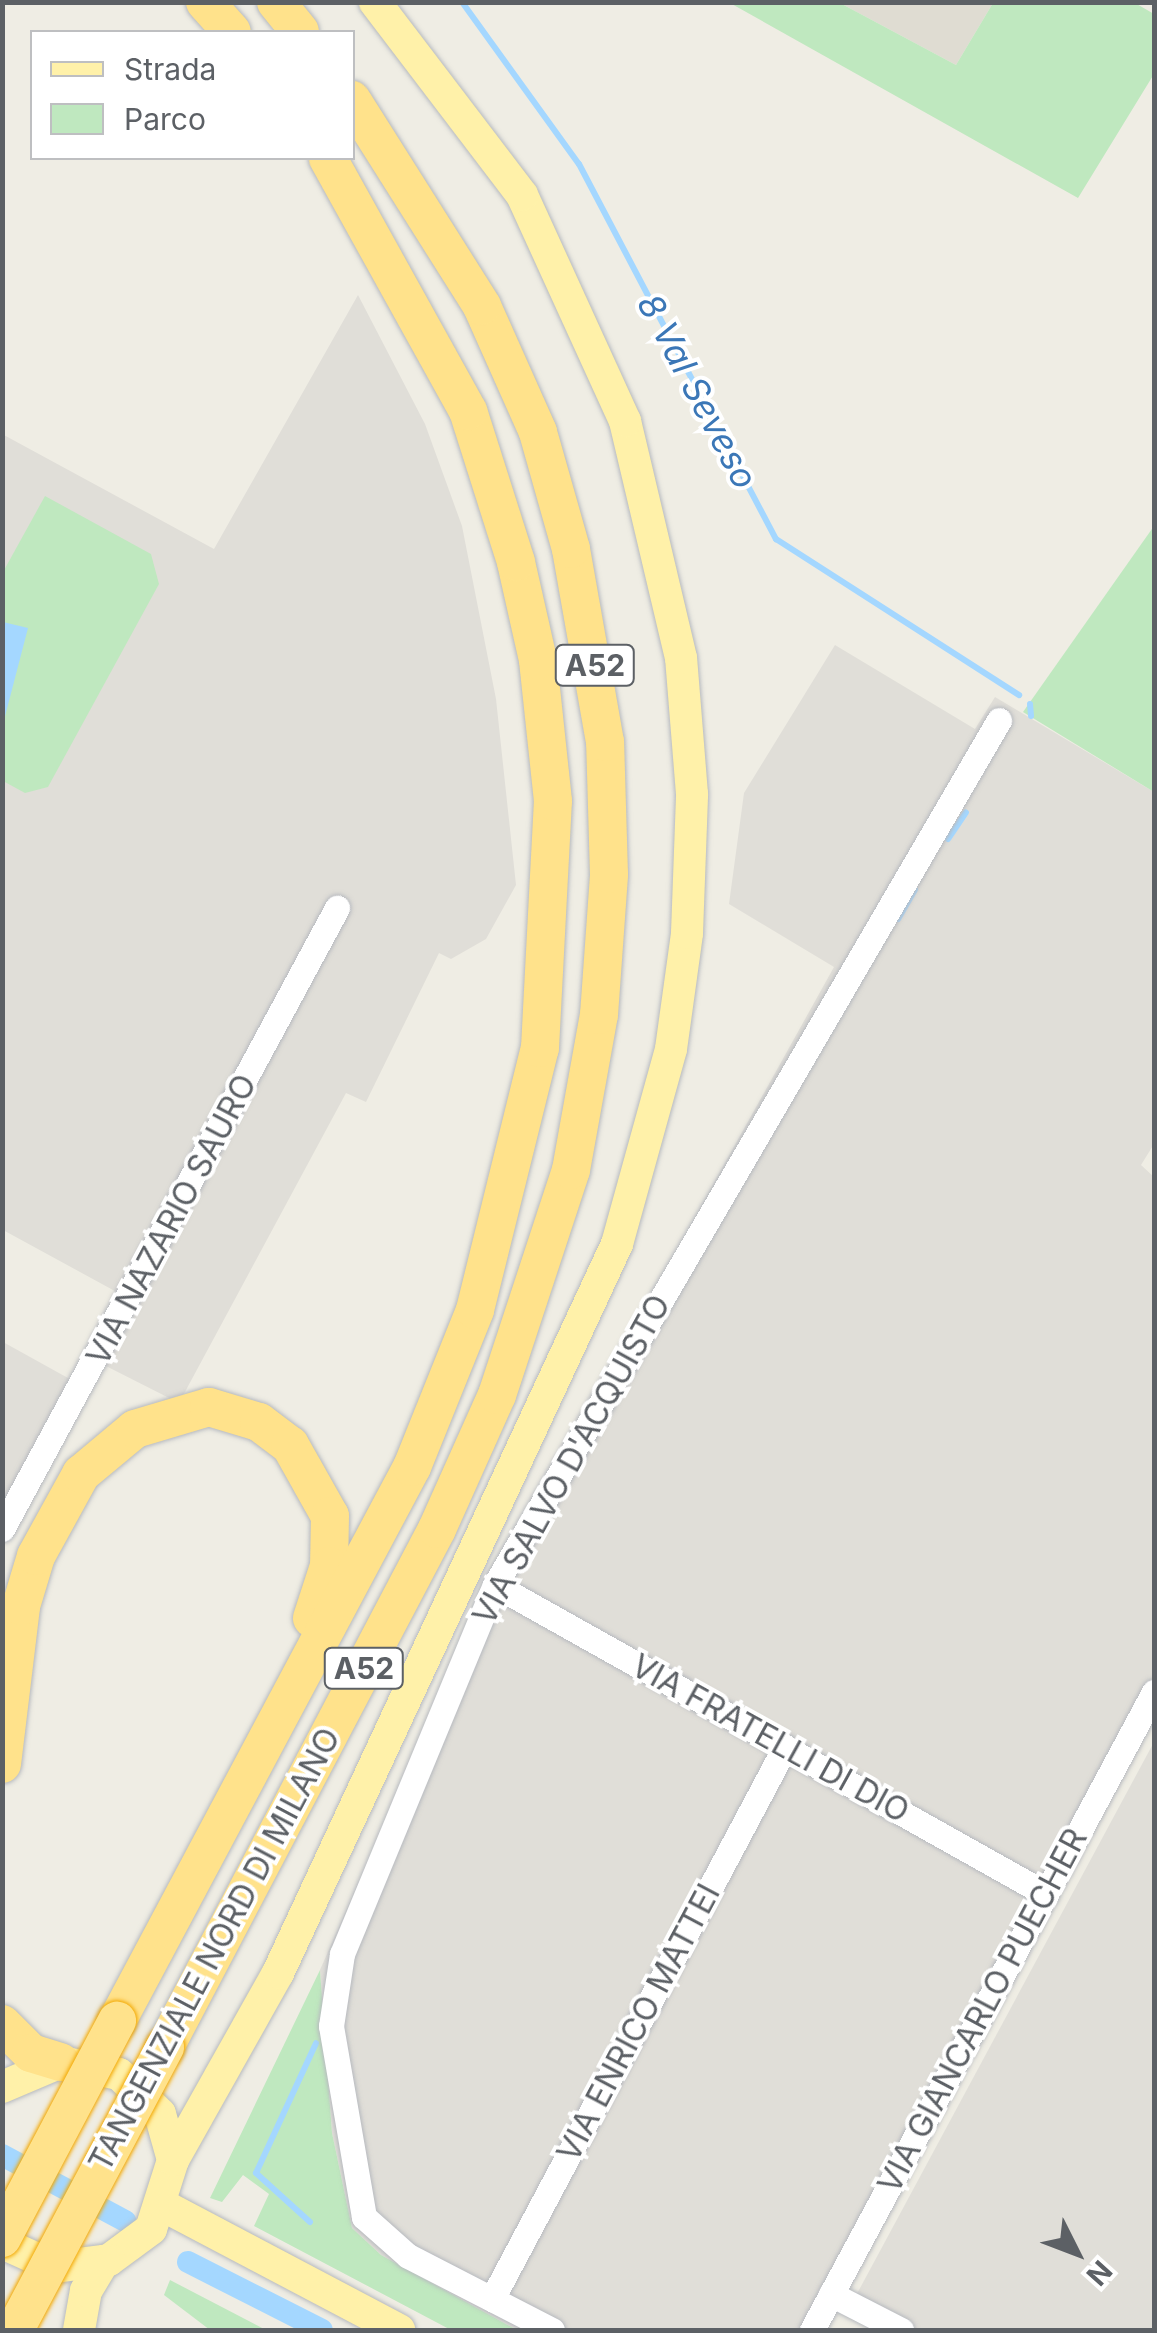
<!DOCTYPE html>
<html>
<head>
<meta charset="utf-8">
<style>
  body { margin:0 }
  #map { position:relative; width:1157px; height:2333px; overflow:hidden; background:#efede4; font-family:Inter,sans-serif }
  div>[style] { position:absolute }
  .industrial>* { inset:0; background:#e0ded8 }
  .education>* { inset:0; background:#dfdcd2 }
  .green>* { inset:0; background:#bfe8bf }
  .water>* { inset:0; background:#a4d7ff }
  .stream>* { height:6px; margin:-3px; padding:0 3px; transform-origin:3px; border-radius:3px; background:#a4d7ff }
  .canal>* { height:22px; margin:-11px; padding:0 11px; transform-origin:11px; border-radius:11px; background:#a4d7ff }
  .roads { filter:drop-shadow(0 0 2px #b7babf) drop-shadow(0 0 2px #b7babf) }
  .minor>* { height:25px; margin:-12.5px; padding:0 12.5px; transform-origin:12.5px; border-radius:12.5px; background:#fff }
  .major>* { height:32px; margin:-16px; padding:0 16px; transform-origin:16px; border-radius:16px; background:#fff1a9 }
  .highway>* { height:38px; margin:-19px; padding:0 19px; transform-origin:19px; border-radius:19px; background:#ffe28b }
  .bridges { filter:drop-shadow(0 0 2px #f3a800) drop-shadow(0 0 2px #f3a800) }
  .highway-bridge>* { height:38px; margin:-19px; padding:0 19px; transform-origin:19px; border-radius:19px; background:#ffe28b }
  span { translate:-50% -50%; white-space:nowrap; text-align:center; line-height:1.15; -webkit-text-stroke:8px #fff; paint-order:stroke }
  .shield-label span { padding:2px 8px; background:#fff; border:2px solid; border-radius:8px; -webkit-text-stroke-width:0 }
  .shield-label { font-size:30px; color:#5c6065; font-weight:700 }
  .street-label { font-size:32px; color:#5c6065 }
  .water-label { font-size:35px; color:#3b77b7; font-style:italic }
  .frame { position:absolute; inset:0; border:5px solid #5c6065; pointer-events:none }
  .legend { position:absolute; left:30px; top:30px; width:325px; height:130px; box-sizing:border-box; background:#fff; border:2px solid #bebfc1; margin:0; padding:12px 18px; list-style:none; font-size:30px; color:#5c6065 }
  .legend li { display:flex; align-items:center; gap:20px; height:50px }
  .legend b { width:50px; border:2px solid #bebfc1 }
  .north { position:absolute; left:1027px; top:2203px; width:100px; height:100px; -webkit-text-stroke:8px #fff; paint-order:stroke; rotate:132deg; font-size:28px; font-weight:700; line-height:40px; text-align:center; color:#5c6065 }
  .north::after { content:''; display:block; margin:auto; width:35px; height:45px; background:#5c6065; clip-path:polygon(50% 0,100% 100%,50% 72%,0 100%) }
</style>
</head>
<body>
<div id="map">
  <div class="industrial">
    <div style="clip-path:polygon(358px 295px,425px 424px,462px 526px,496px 699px,516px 885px,486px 939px,451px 959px,439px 953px,366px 1102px,346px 1093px,179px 1403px,102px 1364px,135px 1302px,3px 1230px,2px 434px,214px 549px)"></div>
    <div style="clip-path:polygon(835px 645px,975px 729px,995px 697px,1154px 792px,1154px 1144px,1141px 1165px,1154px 1177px,1154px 1675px,802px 2330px,517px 2330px,381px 2255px,352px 2228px,332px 2133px,320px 1970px,484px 1596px,834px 967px,729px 904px,744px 793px)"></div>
    <div style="clip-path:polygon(3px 1342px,77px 1383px,3px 1518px)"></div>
    <div style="clip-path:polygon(1154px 1742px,1154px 2330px,873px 2330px,845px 2316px)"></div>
  </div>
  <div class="education">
    <div style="clip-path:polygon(840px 3px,993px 3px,956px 65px)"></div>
  </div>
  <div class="green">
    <div style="clip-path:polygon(730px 3px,840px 3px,956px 65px,993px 3px,1135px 3px,1154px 14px,1154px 74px,1078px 198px)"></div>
    <div style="clip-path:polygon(45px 496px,151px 554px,159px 584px,48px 787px,25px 793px,3px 781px,3px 572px)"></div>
    <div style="clip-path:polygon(1154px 526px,1154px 792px,1023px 712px)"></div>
    <div style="clip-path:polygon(320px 1970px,332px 2133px,352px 2228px,381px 2255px,517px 2330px,451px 2330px,254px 2226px,269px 2194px,243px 2175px,222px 2202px,210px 2198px)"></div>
    <div style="clip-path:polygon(170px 2280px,266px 2330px,210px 2330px,164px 2295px)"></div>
  </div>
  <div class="water">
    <div style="clip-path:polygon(3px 622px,28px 628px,3px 724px,2px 622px)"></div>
  </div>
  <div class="stream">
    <div style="left:462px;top:2px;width:200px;rotate:54.2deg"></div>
    <div style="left:579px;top:164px;width:424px;rotate:62.3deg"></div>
    <div style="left:776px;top:539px;width:289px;rotate:32.7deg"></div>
    <div style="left:1030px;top:704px;width:12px;rotate:85deg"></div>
    <div style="left:948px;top:839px;width:32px;rotate:-56deg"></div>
    <div style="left:898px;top:919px;width:34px;rotate:-60deg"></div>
    <div style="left:310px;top:2222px;width:73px;rotate:-137.8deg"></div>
    <div style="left:256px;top:2173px;width:143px;rotate:-65.2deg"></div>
  </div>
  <div class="canal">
    <div style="left:2px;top:2155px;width:140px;rotate:28.2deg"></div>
    <div style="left:188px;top:2262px;width:150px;rotate:26.9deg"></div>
  </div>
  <div class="roads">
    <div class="minor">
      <div style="left:2px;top:1529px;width:706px;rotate:-61.66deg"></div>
      <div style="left:495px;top:1585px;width:632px;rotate:29.28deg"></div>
      <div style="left:831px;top:2294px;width:79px;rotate:27.2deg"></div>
      <div style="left:492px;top:2299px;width:625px;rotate:-62.04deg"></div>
      <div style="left:552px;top:2330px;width:162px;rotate:-152.8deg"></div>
      <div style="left:408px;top:2256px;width:59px;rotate:-138.4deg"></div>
      <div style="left:364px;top:2217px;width:194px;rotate:-99.8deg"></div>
      <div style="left:331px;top:2026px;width:73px;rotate:-81.3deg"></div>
      <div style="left:342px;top:1954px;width:399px;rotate:-67.5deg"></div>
      <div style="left:495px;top:1585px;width:1001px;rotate:-59.77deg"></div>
      <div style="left:812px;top:2330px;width:724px;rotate:-61.81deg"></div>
    </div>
    <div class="major">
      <div style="left:2px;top:2087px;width:64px;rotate:-23deg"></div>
      <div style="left:61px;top:2062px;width:59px;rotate:11.7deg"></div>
      <div style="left:119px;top:2074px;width:57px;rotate:44.3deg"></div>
      <div style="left:160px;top:2114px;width:48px;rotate:74.2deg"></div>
      <div style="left:173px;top:2160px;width:72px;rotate:107.7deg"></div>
      <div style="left:151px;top:2229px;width:52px;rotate:143.6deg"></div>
      <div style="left:109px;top:2260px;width:54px;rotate:172.6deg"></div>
      <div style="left:55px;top:2267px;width:58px;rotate:-155.6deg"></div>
      <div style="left:173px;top:2160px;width:214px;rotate:-60.7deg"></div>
      <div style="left:278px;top:1973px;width:804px;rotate:-65.06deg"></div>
      <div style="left:617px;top:1244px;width:202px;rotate:-74.5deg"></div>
      <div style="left:671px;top:1049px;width:117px;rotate:-82.1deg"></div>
      <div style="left:687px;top:933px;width:139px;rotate:-87.9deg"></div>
      <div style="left:692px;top:794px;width:136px;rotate:-94.6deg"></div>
      <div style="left:681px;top:658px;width:244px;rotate:-103.3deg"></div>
      <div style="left:625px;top:421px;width:248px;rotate:-114.5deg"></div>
      <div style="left:522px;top:195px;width:243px;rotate:-127.3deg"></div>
      <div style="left:164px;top:2206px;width:266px;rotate:27.8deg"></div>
      <div style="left:79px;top:2330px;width:40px;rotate:-80deg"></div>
      <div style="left:86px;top:2291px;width:35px;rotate:-59deg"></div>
    </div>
    <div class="highway">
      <div style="left:205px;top:2px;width:40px;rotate:48deg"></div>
      <div style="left:276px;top:2px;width:38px;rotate:51deg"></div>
      <div style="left:2px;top:1764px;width:159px;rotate:-83.1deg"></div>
      <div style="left:21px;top:1606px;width:52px;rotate:-73.3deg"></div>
      <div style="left:36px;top:1556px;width:94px;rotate:-61.2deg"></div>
      <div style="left:81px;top:1474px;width:70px;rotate:-39.8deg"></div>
      <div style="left:135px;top:1429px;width:77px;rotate:-16.6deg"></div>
      <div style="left:209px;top:1407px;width:52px;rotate:16.7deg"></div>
      <div style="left:259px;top:1422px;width:39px;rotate:37deg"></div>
      <div style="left:290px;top:1445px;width:81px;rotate:60.6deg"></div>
      <div style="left:330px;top:1516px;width:50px;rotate:91.1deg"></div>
      <div style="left:329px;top:1566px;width:55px;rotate:108.1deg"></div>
      <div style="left:117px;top:2021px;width:628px;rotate:-61.97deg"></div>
      <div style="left:412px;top:1467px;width:169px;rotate:-68.1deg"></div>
      <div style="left:475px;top:1310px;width:270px;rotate:-76.1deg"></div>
      <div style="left:540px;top:1048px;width:247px;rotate:-87deg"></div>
      <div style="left:553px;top:801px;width:142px;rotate:-96.1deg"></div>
      <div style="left:538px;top:660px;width:100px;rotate:-102.7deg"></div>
      <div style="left:516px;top:562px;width:158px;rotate:-107.6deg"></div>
      <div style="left:468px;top:411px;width:289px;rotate:-119deg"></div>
      <div style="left:2px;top:2024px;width:41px;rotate:45deg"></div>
      <div style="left:31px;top:2053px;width:31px;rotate:17deg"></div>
      <div style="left:165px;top:2047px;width:585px;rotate:-62.3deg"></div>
      <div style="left:437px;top:1529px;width:147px;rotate:-65.9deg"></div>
      <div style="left:497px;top:1395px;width:237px;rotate:-71.8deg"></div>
      <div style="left:571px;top:1170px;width:158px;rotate:-79.8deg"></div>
      <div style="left:599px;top:1015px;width:141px;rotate:-85.9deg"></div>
      <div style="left:609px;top:874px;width:132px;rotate:-91.7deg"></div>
      <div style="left:605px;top:742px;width:196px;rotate:-100deg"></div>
      <div style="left:571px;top:549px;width:122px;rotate:-105.8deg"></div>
      <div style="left:538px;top:432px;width:138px;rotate:-114deg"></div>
      <div style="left:482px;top:306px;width:244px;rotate:-122.3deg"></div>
    </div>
  </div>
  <div class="bridges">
    <div class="highway-bridge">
      <div style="left:2px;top:2238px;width:246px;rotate:-62.1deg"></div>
      <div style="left:20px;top:2320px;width:309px;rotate:-62deg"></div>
    </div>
  </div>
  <div class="shield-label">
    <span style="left:595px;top:665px">A52</span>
    <span style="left:364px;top:1668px">A52</span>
  </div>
  <div class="street-label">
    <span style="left:172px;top:1220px;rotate:-62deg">VIA NAZARIO SAURO</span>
    <span style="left:572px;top:1460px;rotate:-61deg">VIA SALVO D'ACQUISTO</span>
    <span style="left:770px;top:1739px;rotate:29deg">VIA FRATELLI DI DIO</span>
    <span style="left:215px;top:1950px;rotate:-62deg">TANGENZIALE NORD DI MILANO</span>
    <span style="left:983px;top:2011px;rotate:-62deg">VIA GIANCARLO PUECHER</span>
    <span style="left:639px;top:2023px;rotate:-62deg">VIA ENRICO MATTEI</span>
  </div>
  <div class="water-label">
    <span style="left:698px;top:391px;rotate:62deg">8 Val Seveso</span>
  </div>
  <div class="frame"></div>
  <ul class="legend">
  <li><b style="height:12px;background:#fff1a9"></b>Strada</li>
  <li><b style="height:28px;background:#bfe8bf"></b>Parco</li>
  </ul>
  <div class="north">N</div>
</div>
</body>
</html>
